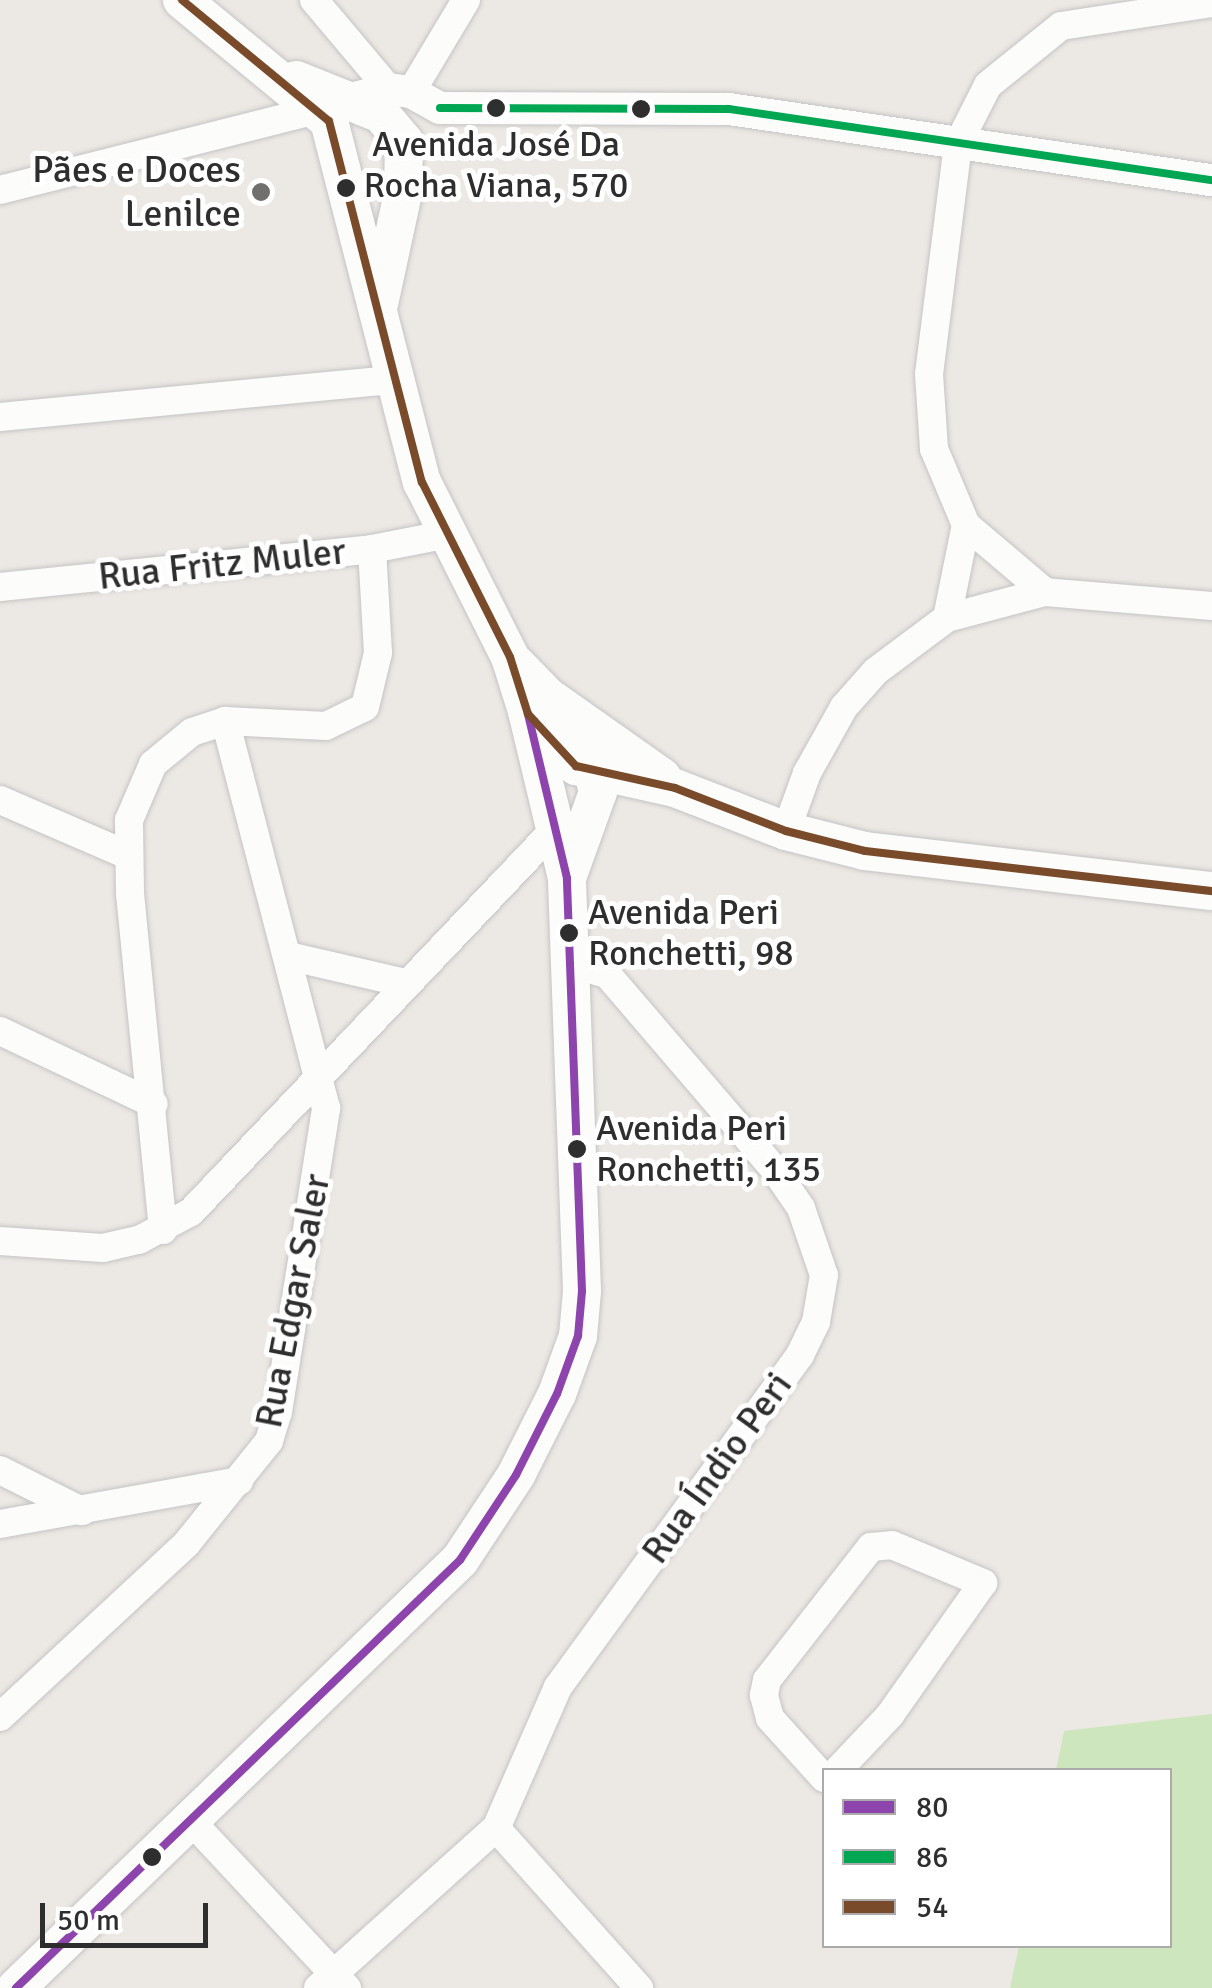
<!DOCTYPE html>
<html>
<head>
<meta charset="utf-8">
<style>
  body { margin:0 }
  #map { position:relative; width:1212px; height:1988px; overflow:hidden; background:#ece8e4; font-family:Signika,sans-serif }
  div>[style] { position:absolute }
  .green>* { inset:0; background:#cee6be }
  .roads { filter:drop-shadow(0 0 2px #c5c4c5) drop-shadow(0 0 2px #c5c4c5) }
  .minor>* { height:28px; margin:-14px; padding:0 14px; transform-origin:14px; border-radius:14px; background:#fcfcfb }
  .tertiary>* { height:32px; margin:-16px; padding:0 16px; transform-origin:16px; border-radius:16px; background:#fcfcfb }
  .secondary>* { height:38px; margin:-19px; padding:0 19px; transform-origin:19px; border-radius:19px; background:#fcfcfb }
  .bus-1>* { height:8px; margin:-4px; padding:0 4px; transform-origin:4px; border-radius:4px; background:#8e44ad }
  .bus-2>* { height:8px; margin:-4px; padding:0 4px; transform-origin:4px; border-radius:4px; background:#00a651 }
  .bus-3>* { height:8px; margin:-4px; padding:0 4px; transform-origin:4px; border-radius:4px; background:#7a4b2a }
  .dots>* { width:28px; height:28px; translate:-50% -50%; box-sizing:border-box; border:5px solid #fff; border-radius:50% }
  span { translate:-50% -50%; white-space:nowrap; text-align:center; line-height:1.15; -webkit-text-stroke:10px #fff; paint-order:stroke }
  .bus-label { font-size:36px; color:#2e2e2e }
  .left { translate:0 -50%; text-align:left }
  .poi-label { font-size:38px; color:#2e2e2e }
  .right { translate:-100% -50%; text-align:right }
  .street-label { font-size:38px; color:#2e2e2e }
  .legend { position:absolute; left:822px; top:1768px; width:350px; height:180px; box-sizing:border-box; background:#fff; border:2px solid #ababab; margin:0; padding:12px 18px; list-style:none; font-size:30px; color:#2e2e2e }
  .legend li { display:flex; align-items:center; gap:20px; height:50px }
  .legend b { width:50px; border:2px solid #ababab }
  .scale { position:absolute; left:40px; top:1903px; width:168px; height:45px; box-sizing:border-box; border:5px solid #2e2e2e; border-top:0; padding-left:12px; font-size:30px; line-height:35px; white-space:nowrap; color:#2e2e2e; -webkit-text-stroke:8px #fff; paint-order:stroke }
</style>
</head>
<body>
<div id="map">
  <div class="green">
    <div style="clip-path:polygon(1212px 1714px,1212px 1988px,1010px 1988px,1019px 1946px,1170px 1946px,1170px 1770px,1056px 1770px,1064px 1731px)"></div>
  </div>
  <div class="roads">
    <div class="minor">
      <div style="left:314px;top:0;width:116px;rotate:49.9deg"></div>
      <div style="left:411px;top:92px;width:107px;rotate:-59.1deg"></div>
      <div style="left:0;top:190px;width:329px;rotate:-14.2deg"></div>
      <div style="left:0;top:417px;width:395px;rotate:-5.4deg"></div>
      <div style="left:0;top:587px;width:374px;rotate:-5.8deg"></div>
      <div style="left:372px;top:549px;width:73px;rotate:-11deg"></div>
      <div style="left:1045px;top:592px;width:104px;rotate:-139.7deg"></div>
      <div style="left:966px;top:525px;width:82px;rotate:-112.8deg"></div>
      <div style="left:934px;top:449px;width:75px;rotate:-93.8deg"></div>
      <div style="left:929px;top:374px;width:232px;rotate:-82.8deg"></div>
      <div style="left:958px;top:144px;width:66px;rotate:-63deg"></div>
      <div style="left:988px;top:85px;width:94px;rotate:-38.9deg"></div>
      <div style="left:1061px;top:26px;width:153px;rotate:-8.7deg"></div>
      <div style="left:947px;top:618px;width:95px;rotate:-78.5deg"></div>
      <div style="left:0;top:800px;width:139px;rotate:23.3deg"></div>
      <div style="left:786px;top:831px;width:62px;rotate:-70.1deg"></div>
      <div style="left:807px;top:773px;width:76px;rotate:-60.7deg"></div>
      <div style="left:844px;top:707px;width:48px;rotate:-48.4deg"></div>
      <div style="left:876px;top:671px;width:89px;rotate:-36.7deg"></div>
      <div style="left:947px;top:618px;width:101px;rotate:-14.9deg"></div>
      <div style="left:1045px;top:592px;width:168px;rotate:4.8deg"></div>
      <div style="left:288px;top:956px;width:120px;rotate:13deg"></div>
      <div style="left:570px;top:963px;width:39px;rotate:17deg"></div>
      <div style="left:607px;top:974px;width:258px;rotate:49.4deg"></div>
      <div style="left:775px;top:1170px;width:46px;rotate:55.6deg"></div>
      <div style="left:801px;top:1208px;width:71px;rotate:71.1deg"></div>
      <div style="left:824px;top:1275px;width:48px;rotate:99.7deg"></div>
      <div style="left:816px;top:1322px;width:37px;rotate:116deg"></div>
      <div style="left:800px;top:1355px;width:411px;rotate:126.1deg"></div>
      <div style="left:558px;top:1687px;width:154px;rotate:113.7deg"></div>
      <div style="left:496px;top:1828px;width:215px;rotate:48.2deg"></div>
      <div style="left:0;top:1031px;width:170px;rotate:25.4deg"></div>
      <div style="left:163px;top:1230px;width:338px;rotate:-95.6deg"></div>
      <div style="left:130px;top:894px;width:74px;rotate:-90.8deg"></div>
      <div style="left:129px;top:820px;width:61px;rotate:-66.8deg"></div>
      <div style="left:153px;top:764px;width:50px;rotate:-39.4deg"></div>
      <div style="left:192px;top:732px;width:35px;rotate:-18deg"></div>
      <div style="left:225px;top:721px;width:101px;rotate:2.8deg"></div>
      <div style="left:326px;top:726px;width:43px;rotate:-26deg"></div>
      <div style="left:365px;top:707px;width:56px;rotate:-76.5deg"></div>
      <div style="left:378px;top:653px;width:104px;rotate:-93.3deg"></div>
      <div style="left:0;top:1241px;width:103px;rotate:3.9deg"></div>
      <div style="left:103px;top:1248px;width:37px;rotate:-13deg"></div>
      <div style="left:139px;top:1240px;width:59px;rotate:-28.3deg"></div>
      <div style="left:191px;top:1212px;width:524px;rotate:-46.47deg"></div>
      <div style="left:0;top:1470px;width:92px;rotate:26.6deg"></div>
      <div style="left:0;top:1524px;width:243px;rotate:-10.2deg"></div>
      <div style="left:0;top:1717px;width:255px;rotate:-42.9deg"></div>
      <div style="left:187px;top:1543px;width:131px;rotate:-51.2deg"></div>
      <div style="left:269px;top:1441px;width:30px;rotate:-73deg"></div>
      <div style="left:278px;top:1412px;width:308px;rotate:-81deg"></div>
      <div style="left:326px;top:1108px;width:400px;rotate:-104.6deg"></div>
      <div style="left:824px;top:1778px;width:81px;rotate:-132deg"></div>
      <div style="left:770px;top:1718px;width:24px;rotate:-105deg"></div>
      <div style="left:764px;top:1695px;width:15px;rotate:-79deg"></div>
      <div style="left:767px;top:1680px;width:169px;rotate:-52deg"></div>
      <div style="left:871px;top:1547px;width:21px;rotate:-5deg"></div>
      <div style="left:892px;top:1545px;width:99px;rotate:22.7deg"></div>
      <div style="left:983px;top:1583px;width:161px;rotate:125.2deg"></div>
      <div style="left:890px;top:1715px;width:76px;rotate:133.4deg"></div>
      <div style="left:193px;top:1823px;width:226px;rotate:47deg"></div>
      <div style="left:318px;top:1988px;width:239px;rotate:-42deg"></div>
    </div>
    <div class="tertiary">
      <div style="left:336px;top:103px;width:55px;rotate:-14.8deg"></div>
      <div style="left:389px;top:89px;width:22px;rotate:8deg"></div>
      <div style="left:411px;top:92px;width:33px;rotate:29deg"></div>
      <div style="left:440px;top:108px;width:289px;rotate:0.2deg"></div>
      <div style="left:729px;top:109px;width:488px;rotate:8.4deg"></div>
    </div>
    <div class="secondary">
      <div style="left:182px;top:0;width:190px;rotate:39.5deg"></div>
      <div style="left:329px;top:121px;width:373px;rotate:75.6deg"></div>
      <div style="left:422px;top:482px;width:196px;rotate:63.3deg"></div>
      <div style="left:510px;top:657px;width:60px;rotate:72.5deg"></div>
      <div style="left:528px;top:714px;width:71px;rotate:47.3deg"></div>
      <div style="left:576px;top:766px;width:101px;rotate:12.5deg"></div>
      <div style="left:675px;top:788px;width:119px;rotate:21.2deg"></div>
      <div style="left:786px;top:831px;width:81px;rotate:14.2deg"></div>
      <div style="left:865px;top:851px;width:349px;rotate:6.6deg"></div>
      <div style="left:296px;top:80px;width:92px;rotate:21.8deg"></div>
      <div style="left:381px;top:114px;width:35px;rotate:50deg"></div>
      <div style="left:404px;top:141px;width:52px;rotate:91.1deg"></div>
      <div style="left:403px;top:193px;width:114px;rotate:102.2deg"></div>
      <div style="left:516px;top:664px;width:45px;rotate:45.9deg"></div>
      <div style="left:547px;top:696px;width:141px;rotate:35.2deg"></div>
      <div style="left:567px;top:878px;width:91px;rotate:-70.2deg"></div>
      <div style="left:598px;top:792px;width:44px;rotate:-104.3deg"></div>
      <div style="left:16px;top:1988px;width:617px;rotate:-43.95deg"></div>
      <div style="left:460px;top:1560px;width:102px;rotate:-56.6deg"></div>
      <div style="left:516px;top:1475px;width:91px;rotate:-63.2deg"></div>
      <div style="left:557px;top:1394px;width:62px;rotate:-70.1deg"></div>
      <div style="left:578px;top:1336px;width:45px;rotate:-84.9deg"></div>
      <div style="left:582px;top:1291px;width:413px;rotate:-92.1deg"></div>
      <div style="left:567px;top:878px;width:168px;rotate:-103.5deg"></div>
    </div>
  </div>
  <div class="bus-1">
    <div style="left:16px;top:1988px;width:617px;rotate:-43.95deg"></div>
    <div style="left:460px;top:1560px;width:102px;rotate:-56.6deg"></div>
    <div style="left:516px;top:1475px;width:91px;rotate:-63.2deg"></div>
    <div style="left:557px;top:1394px;width:62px;rotate:-70.1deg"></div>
    <div style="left:578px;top:1336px;width:45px;rotate:-84.9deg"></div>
    <div style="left:582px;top:1291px;width:413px;rotate:-92.1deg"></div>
    <div style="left:567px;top:878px;width:169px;rotate:-103.4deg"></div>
  </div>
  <div class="bus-2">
    <div style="left:440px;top:108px;width:289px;rotate:0.2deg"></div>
    <div style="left:729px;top:109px;width:488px;rotate:8.4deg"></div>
  </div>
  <div class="bus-3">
    <div style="left:182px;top:0;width:190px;rotate:39.5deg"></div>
    <div style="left:329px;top:121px;width:373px;rotate:75.6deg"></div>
    <div style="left:422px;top:482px;width:196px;rotate:63.3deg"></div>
    <div style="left:510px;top:657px;width:60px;rotate:72.5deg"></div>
    <div style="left:528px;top:714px;width:71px;rotate:47.3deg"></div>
    <div style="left:576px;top:766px;width:101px;rotate:12.5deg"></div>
    <div style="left:675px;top:788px;width:119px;rotate:21.2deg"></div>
    <div style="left:786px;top:831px;width:81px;rotate:14.2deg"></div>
    <div style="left:865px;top:851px;width:349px;rotate:6.6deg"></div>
  </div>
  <div class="dots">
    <div style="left:496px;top:108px;background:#2e2e2e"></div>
    <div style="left:641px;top:109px;background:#2e2e2e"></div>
    <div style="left:346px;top:188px;background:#2e2e2e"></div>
    <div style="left:261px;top:192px;background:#706f6e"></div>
    <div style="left:569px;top:933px;background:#2e2e2e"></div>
    <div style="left:577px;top:1149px;background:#2e2e2e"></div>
    <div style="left:152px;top:1857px;background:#2e2e2e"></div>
  </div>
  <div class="bus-label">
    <span style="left:496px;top:165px">Avenida José Da<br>Rocha Viana, 570</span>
    <span class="left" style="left:588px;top:933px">Avenida Peri<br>Ronchetti, 98</span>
    <span class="left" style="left:596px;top:1149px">Avenida Peri<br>Ronchetti, 135</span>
  </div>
  <div class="poi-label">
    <span class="right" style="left:241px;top:192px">Pães e Doces<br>Lenilce</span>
  </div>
  <div class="street-label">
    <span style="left:222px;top:564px;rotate:-6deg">Rua Fritz Muler</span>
    <span style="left:293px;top:1301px;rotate:-79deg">Rua Edgar Saler</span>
    <span style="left:717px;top:1468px;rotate:-54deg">Rua Índio Peri</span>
  </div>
  <ul class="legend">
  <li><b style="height:12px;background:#8e44ad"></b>80</li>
  <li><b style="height:12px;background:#00a651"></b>86</li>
  <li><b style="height:12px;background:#7a4b2a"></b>54</li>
  </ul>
  <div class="scale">50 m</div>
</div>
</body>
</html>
